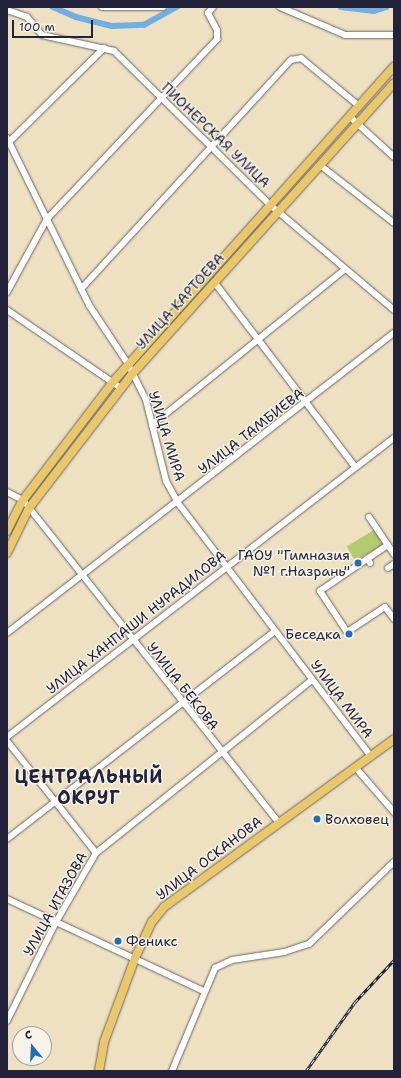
<!DOCTYPE html>
<html>
<head>
<meta charset="utf-8">
<style>
  body { margin:0 }
  #map { position:relative; width:401px; height:1078px; overflow:hidden; background:#eee1c1; font-family:"Shantell Sans",sans-serif }
  div>[style] { position:absolute }
  .green>* { inset:0; background:#b3ca6f; transform-origin:0 0 }
  .canal>* { height:5.5px; margin:-2.75px; padding:0 2.75px; transform-origin:2.75px; border-radius:2.75px; background:#70afe3 }
  .roads { filter:drop-shadow(0 0 1px #69656a) drop-shadow(0 0 1px #69656a) }
  .minor>* { height:6px; margin:-3px; padding:0 3px; transform-origin:3px; border-radius:3px; background:#fff }
  .major>* { height:8px; margin:-4px; padding:0 4px; transform-origin:4px; border-radius:4px; background:#eac769 }
  .rail>* { height:3px; margin-top:-1.5px; transform-origin:0; background:repeating-linear-gradient(90deg,#f7f3e8 0 4.5px,#22223b 0 9px); box-sizing:border-box; border-block:1px solid #22223b }
  .dots>* { width:11px; height:11px; translate:-50% -50%; box-sizing:border-box; border:2px solid #f7f3e8; border-radius:50% }
  span { translate:-50% -50%; white-space:nowrap; text-align:center; line-height:1.15; -webkit-text-stroke:3px #f7f3e8; paint-order:stroke }
  .street-label { font-size:14px; color:#22223b }
  .poi-label { font-size:14px; color:#22223b }
  .right { translate:-100% -50%; text-align:right }
  .left { translate:0 -50%; text-align:left }
  .district-label { font-size:18px; color:#22223b; font-weight:700; letter-spacing:1px }
  .frame { position:absolute; inset:0; border:8px solid #22223b; pointer-events:none }
  .north { position:absolute; left:12px; top:1026px; width:40px; height:40px; box-sizing:border-box; background:#f7f3e8; border:1px solid #a29fa3; border-radius:50%; rotate:342deg; font-size:11px; font-weight:700; line-height:16px; text-align:center; color:#22223b }
  .north::after { content:''; display:block; margin:auto; width:14px; height:18px; background:#1f6fb2; clip-path:polygon(50% 0,100% 100%,50% 72%,0 100%) }
  .scale { position:absolute; left:12px; top:20px; width:81px; height:18px; box-sizing:border-box; border:2px solid #22223b; border-top:0; padding-left:5px; font-size:12px; line-height:14px; white-space:nowrap; color:#22223b; -webkit-text-stroke:3px #f7f3e8; paint-order:stroke }
</style>
</head>
<body>
<div id="map">
  <div class="green">
    <div style="left:374px;top:530px;width:17px;height:32px;rotate:59deg"></div>
  </div>
  <div class="canal">
    <div style="left:53px;top:7px;width:25px;rotate:23deg"></div>
    <div style="left:76px;top:17px;width:37px;rotate:14deg"></div>
    <div style="left:112px;top:26px;width:32px;rotate:-2deg"></div>
    <div style="left:144px;top:25px;width:38px;rotate:-29deg"></div>
    <div style="left:341px;top:7px;width:33px;rotate:7deg"></div>
    <div style="left:374px;top:11px;width:13px;rotate:-18deg"></div>
  </div>
  <div class="roads">
    <div class="minor">
      <div style="left:102px;top:7px;width:61px"></div>
      <div style="left:280px;top:7px;width:71px;rotate:23.3deg"></div>
      <div style="left:345px;top:35px;width:49px"></div>
      <div style="left:7px;top:10px;width:21px;rotate:19deg"></div>
      <div style="left:27px;top:17px;width:23px;rotate:50deg"></div>
      <div style="left:42px;top:35px;width:74px;rotate:12.5deg"></div>
      <div style="left:114px;top:51px;width:218px;rotate:44.6deg"></div>
      <div style="left:269px;top:204px;width:164px;rotate:40.3deg"></div>
      <div style="left:349px;top:116px;width:61px;rotate:42.3deg"></div>
      <div style="left:7px;top:138px;width:186px;rotate:63.8deg"></div>
      <div style="left:89px;top:305px;width:71px;rotate:56.5deg"></div>
      <div style="left:128px;top:364px;width:40px;rotate:63.4deg"></div>
      <div style="left:146px;top:400px;width:83px;rotate:76.1deg"></div>
      <div style="left:166px;top:481px;width:25px;rotate:61deg"></div>
      <div style="left:178px;top:503px;width:318px;rotate:52.7deg"></div>
      <div style="left:9px;top:142px;width:134px;rotate:-44.7deg"></div>
      <div style="left:320px;top:165px;width:94px;rotate:38.1deg"></div>
      <div style="left:215px;top:283px;width:231px;rotate:52.7deg"></div>
      <div style="left:81px;top:289px;width:311px;rotate:-47.5deg"></div>
      <div style="left:291px;top:60px;width:10px;rotate:-11deg"></div>
      <div style="left:301px;top:58px;width:75px;rotate:39.6deg"></div>
      <div style="left:7px;top:292px;width:83px;rotate:-61.3deg"></div>
      <div style="left:47px;top:219px;width:248px;rotate:-46.6deg"></div>
      <div style="left:217px;top:39px;width:9px;rotate:-90deg"></div>
      <div style="left:217px;top:30px;width:19px;rotate:-118deg"></div>
      <div style="left:208px;top:13px;width:8px;rotate:-50deg"></div>
      <div style="left:7px;top:310px;width:138px;rotate:34.4deg"></div>
      <div style="left:152px;top:425px;width:248px;rotate:-38.9deg"></div>
      <div style="left:7px;top:492px;width:18px;rotate:27deg"></div>
      <div style="left:23px;top:500px;width:412px;rotate:51.6deg"></div>
      <div style="left:369px;top:517px;width:45px;rotate:56deg"></div>
      <div style="left:367px;top:559px;width:57px;rotate:145.8deg"></div>
      <div style="left:320px;top:591px;width:49px;rotate:56.6deg"></div>
      <div style="left:347px;top:632px;width:45px;rotate:-33.3deg"></div>
      <div style="left:385px;top:607px;width:15px;rotate:53deg"></div>
      <div style="left:370px;top:563px;width:5px;rotate:-127deg"></div>
      <div style="left:367px;top:559px;width:25px;rotate:-34deg"></div>
      <div style="left:388px;top:568px;width:7px;rotate:-34deg"></div>
      <div style="left:7px;top:633px;width:490px;rotate:-37.8deg"></div>
      <div style="left:7px;top:737px;width:489px;rotate:-37.7deg"></div>
      <div style="left:7px;top:741px;width:143px;rotate:51.5deg"></div>
      <div style="left:355px;top:767px;width:60px;rotate:49.1deg"></div>
      <div style="left:7px;top:839px;width:339px;rotate:-37.8deg"></div>
      <div style="left:7px;top:899px;width:217px;rotate:25.1deg"></div>
      <div style="left:7px;top:1021px;width:110px;rotate:-63.7deg"></div>
      <div style="left:56px;top:922px;width:80px;rotate:-59.9deg"></div>
      <div style="left:96px;top:853px;width:277px;rotate:-38.7deg"></div>
      <div style="left:172px;top:1071px;width:112px;rotate:-67.3deg"></div>
      <div style="left:215px;top:968px;width:19px;rotate:-25deg"></div>
      <div style="left:232px;top:960px;width:53px;rotate:-8.7deg"></div>
      <div style="left:284px;top:952px;width:26px;rotate:-18deg"></div>
      <div style="left:309px;top:944px;width:118px;rotate:-44deg"></div>
    </div>
    <div class="major">
      <div style="left:7px;top:531px;width:35px;rotate:-63deg"></div>
      <div style="left:23px;top:500px;width:147px;rotate:-52.7deg"></div>
      <div style="left:112px;top:383px;width:424px;rotate:-48.3deg"></div>
      <div style="left:7px;top:553px;width:50px;rotate:-63.9deg"></div>
      <div style="left:29px;top:508px;width:170px;rotate:-52.4deg"></div>
      <div style="left:133px;top:373px;width:390px;rotate:-48deg"></div>
      <div style="left:99px;top:1071px;width:29px;rotate:-80deg"></div>
      <div style="left:104px;top:1042px;width:90px;rotate:-69.7deg"></div>
      <div style="left:135px;top:958px;width:40px;rotate:-65deg"></div>
      <div style="left:152px;top:922px;width:19px;rotate:-51deg"></div>
      <div style="left:164px;top:907px;width:285px;rotate:-36.1deg"></div>
    </div>
  </div>
  <div class="rail">
    <div style="left:306px;top:1071px;width:85px;rotate:-54.6deg"></div>
    <div style="left:355px;top:1002px;width:57px;rotate:-47.1deg"></div>
  </div>
  <div class="dots">
    <div style="left:358px;top:563px;background:#1f6fb2"></div>
    <div style="left:349px;top:634px;background:#1f6fb2"></div>
    <div style="left:317px;top:819px;background:#1f6fb2"></div>
    <div style="left:118px;top:941px;background:#1f6fb2"></div>
  </div>
  <div class="street-label">
    <span style="left:216px;top:135px;rotate:44deg">ПИОНЕРСКАЯ УЛИЦА</span>
    <span style="left:180px;top:301px;rotate:-48deg">УЛИЦА КАРТОЕВА</span>
    <span style="left:251px;top:431px;rotate:-38deg">УЛИЦА ТАМБИЕВА</span>
    <span style="left:167px;top:436px;rotate:73deg">УЛИЦА МИРА</span>
    <span style="left:136px;top:622px;rotate:-38deg">УЛИЦА ХАНПАШИ НУРАДИЛОВА</span>
    <span style="left:183px;top:686px;rotate:52deg">УЛИЦА БЕКОВА</span>
    <span style="left:342px;top:699px;rotate:53deg">УЛИЦА МИРА</span>
    <span style="left:209px;top:858px;rotate:-37deg">УЛИЦА ОСКАНОВА</span>
    <span style="left:55px;top:904px;rotate:-61deg">УЛИЦА ИТАЗОВА</span>
  </div>
  <div class="poi-label">
    <span class="right" style="left:350px;top:563px">ГАОУ "Гимназия<br>№1 г.Назрань"</span>
    <span class="right" style="left:341px;top:634px">Беседка</span>
    <span class="left" style="left:325px;top:819px">Волховец</span>
    <span class="left" style="left:126px;top:941px">Феникс</span>
  </div>
  <div class="district-label">
    <span style="left:89px;top:788px">ЦЕНТРАЛЬНЫЙ<br>ОКРУГ</span>
  </div>
  <div class="frame"></div>
  <div class="north">С</div>
  <div class="scale">100 m</div>
</div>
</body>
</html>
